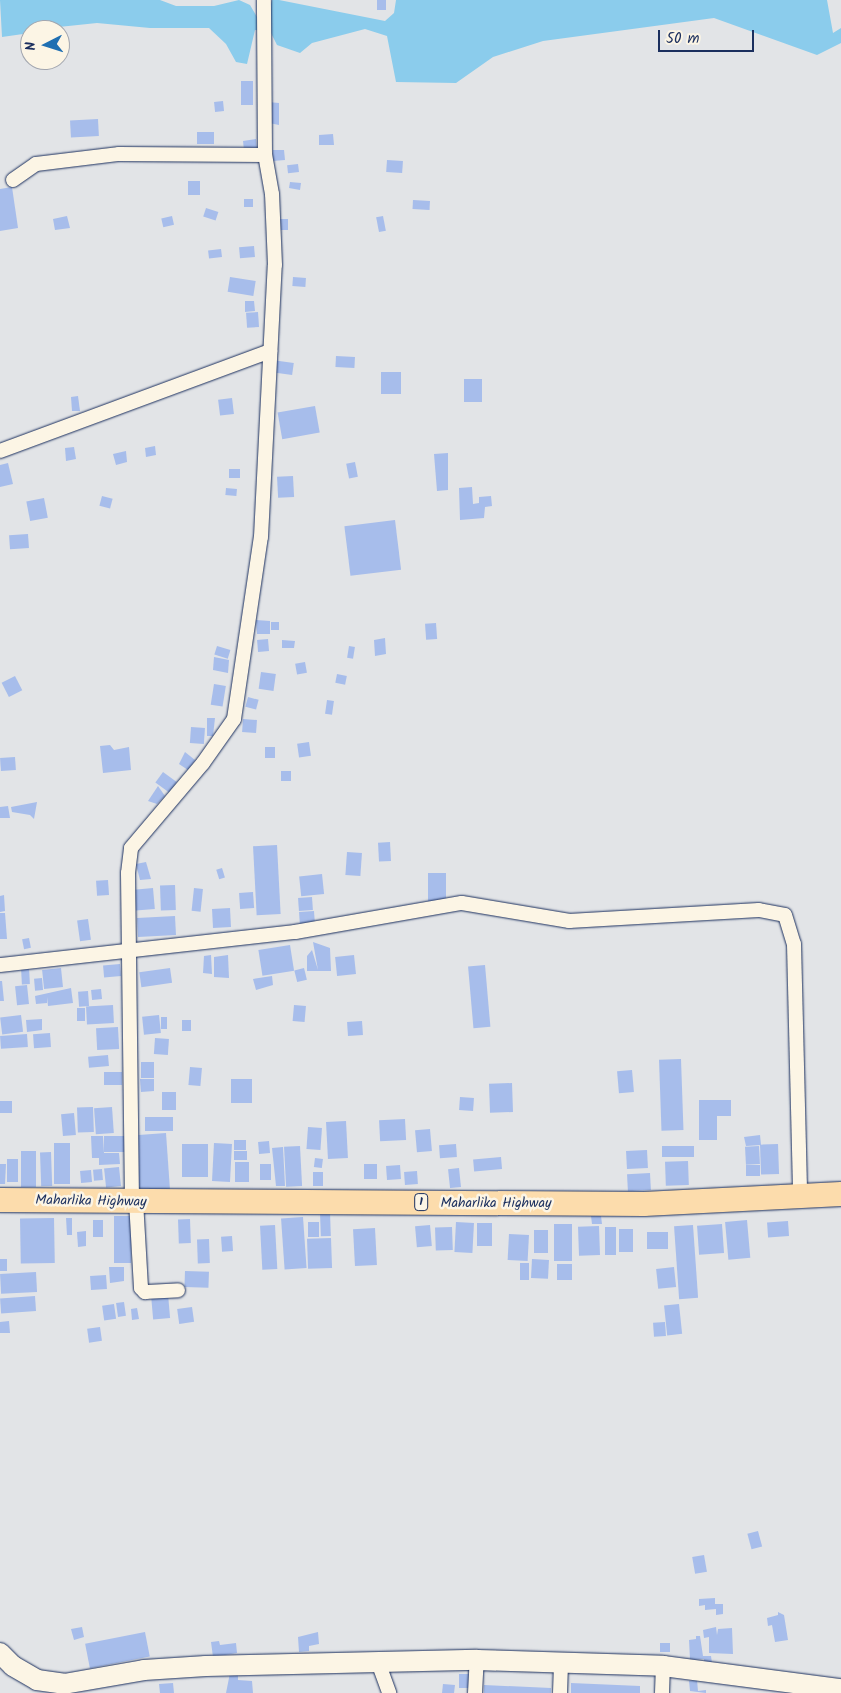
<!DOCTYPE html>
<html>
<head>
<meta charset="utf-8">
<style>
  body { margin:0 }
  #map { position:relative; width:841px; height:1693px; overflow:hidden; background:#e2e4e7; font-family:Kalam,sans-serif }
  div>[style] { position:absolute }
  .water>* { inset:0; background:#8bccec }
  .building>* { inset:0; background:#a7bdeb; transform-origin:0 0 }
  .roads { filter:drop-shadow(0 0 1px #1b2f5e) drop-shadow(0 0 1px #1b2f5e) }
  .minor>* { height:14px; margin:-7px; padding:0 7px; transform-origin:7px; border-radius:7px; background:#fcf5e5 }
  .secondary>* { height:20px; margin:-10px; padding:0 10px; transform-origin:10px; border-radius:10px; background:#fcf5e5 }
  .trunk>* { height:24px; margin:-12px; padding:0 12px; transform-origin:12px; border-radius:12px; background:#fcdcac }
  span { translate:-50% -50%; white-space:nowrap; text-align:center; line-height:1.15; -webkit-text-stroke:5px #fcf5e5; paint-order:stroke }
  .shield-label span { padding:1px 4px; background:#fcf5e5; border:1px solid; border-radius:4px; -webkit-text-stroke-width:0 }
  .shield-label { font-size:12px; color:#1b2f5e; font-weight:700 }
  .street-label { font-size:14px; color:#1b2f5e }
  .north { position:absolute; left:20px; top:20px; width:50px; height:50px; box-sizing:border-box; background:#fcf5e5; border:1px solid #a2a6af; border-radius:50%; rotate:265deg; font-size:14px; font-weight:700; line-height:20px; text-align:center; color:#1b2f5e }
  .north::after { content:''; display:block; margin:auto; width:18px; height:22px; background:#1f6fb2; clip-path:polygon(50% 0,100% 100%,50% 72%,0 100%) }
  .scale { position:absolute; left:658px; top:30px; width:96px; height:22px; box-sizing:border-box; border:2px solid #1b2f5e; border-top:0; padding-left:6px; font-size:15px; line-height:18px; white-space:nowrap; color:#1b2f5e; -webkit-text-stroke:4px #fcf5e5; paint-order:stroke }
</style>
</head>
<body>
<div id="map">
  <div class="water">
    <div style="clip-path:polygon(0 0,160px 0,176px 6px,214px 6px,239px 0,250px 5px,257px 17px,268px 16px,272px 0,279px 0,385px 21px,394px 13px,396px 0,827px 0,833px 33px,841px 28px,841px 43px,817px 55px,714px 18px,543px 41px,493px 57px,456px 83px,396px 82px,387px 36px,365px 29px,312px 43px,300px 53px,277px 45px,270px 31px,255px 30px,247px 64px,236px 62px,226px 44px,209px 28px,150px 28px,97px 23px,30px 30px,30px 33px,2px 37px)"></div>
  </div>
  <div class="building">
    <div style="left:377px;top:0;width:9px;height:10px"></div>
    <div style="left:241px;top:81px;width:12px;height:24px"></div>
    <div style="left:223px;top:101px;width:10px;height:9px;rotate:84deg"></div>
    <div style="clip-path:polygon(268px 102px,279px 103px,279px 125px,269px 123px)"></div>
    <div style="left:98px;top:119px;width:17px;height:28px;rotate:87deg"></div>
    <div style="left:214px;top:132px;width:12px;height:17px;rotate:90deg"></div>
    <div style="clip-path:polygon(333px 134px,334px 145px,319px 145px,319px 135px)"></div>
    <div style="clip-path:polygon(256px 139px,257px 152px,244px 150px,243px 141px)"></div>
    <div style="clip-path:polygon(273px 150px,284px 150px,285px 160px,273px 161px)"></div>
    <div style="left:387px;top:160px;width:16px;height:12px;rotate:4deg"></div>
    <div style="left:298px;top:164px;width:8px;height:11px;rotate:83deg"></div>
    <div style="left:188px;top:181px;width:12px;height:14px"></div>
    <div style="clip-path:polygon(290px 182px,301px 183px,300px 190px,289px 188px)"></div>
    <div style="clip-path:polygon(12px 187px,18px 228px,0 231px,0 189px)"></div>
    <div style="left:244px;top:199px;width:9px;height:8px"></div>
    <div style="left:413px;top:200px;width:17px;height:9px;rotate:3deg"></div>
    <div style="left:206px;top:208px;width:13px;height:9px;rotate:18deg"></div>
    <div style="clip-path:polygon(67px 216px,70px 228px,55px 230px,53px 219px)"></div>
    <div style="left:172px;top:216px;width:9px;height:11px;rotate:77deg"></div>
    <div style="left:383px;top:216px;width:15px;height:7px;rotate:79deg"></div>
    <div style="left:288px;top:219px;width:11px;height:12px;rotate:90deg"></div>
    <div style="left:254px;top:246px;width:11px;height:15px;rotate:85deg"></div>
    <div style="left:221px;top:249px;width:8px;height:13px;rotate:83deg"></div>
    <div style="left:230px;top:277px;width:26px;height:15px;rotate:9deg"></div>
    <div style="left:293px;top:277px;width:13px;height:9px;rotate:4deg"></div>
    <div style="clip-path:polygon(245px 301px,254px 301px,255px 311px,245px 312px)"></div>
    <div style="left:258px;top:312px;width:15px;height:12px;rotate:86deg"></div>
    <div style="left:336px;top:356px;width:19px;height:11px;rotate:3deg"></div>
    <div style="left:272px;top:360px;width:22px;height:12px;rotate:8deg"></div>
    <div style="left:381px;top:372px;width:20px;height:22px"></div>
    <div style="left:464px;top:379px;width:18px;height:23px"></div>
    <div style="clip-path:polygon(78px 396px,80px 411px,72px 411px,71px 397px)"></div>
    <div style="left:232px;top:398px;width:16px;height:14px;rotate:83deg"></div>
    <div style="left:315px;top:406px;width:27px;height:38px;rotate:80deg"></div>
    <div style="clip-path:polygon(155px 446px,156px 455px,146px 457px,145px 448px)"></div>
    <div style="clip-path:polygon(74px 447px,76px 459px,66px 461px,65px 448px)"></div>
    <div style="clip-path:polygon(126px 451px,127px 462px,116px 465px,113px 454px)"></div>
    <div style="clip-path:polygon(448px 453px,448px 490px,437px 491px,434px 454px)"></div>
    <div style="left:355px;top:462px;width:15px;height:9px;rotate:79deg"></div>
    <div style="clip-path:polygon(8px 463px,13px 484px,0 487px,0 465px)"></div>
    <div style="left:229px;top:469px;width:11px;height:9px"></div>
    <div style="left:293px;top:476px;width:21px;height:16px;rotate:87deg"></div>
    <div style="clip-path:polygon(472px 487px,473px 504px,479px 503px,479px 497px,491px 496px,492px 506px,485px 507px,484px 518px,460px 520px,459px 488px)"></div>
    <div style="left:226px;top:488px;width:11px;height:7px;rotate:5deg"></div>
    <div style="left:102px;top:496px;width:11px;height:10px;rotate:15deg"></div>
    <div style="left:44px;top:498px;width:20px;height:18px;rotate:79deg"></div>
    <div style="left:395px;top:520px;width:50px;height:51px;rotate:83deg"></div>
    <div style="left:28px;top:534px;width:14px;height:19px;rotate:86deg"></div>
    <div style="clip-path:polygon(256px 620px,270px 621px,270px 634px,257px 634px)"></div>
    <div style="left:271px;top:622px;width:8px;height:8px"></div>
    <div style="left:436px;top:623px;width:16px;height:11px;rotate:86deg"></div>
    <div style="clip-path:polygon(385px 638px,386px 654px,375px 656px,374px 640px)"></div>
    <div style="left:268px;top:639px;width:12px;height:11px;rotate:85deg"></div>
    <div style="clip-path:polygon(282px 640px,295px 641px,294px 648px,282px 648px)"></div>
    <div style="left:217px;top:646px;width:14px;height:9px;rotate:17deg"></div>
    <div style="left:349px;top:646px;width:6px;height:12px;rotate:9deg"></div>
    <div style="clip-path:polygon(214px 657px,229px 660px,228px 673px,213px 670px)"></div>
    <div style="left:305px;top:662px;width:11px;height:10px;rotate:80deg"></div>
    <div style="left:261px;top:672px;width:15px;height:17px;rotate:8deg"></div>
    <div style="left:337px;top:674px;width:10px;height:9px;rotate:11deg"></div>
    <div style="left:15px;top:676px;width:16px;height:15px;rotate:63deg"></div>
    <div style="left:214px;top:684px;width:12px;height:21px;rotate:9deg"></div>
    <div style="left:248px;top:697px;width:11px;height:10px;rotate:15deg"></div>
    <div style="left:327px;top:700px;width:7px;height:14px;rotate:8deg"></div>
    <div style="clip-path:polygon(207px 718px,215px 718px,213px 736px,207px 736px)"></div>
    <div style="left:243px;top:719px;width:14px;height:13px;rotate:4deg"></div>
    <div style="left:191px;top:727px;width:14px;height:16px;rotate:4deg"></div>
    <div style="left:309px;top:742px;width:14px;height:12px;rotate:82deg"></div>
    <div style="clip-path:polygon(110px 745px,114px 750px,129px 747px,131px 770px,103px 773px,100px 746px)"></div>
    <div style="left:265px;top:747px;width:10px;height:11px"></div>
    <div style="clip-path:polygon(185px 752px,195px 760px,188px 770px,179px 764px)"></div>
    <div style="left:15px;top:757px;width:13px;height:15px;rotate:86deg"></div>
    <div style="left:281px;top:771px;width:10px;height:10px"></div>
    <div style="left:163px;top:772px;width:17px;height:13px;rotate:36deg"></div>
    <div style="clip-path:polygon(158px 786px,165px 796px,157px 804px,148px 801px)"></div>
    <div style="clip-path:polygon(37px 802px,34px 819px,30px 815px,12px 812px,11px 807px)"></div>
    <div style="clip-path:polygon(8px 806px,10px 818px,0 818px,0 807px)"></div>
    <div style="left:390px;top:842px;width:19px;height:12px;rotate:87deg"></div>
    <div style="left:277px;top:845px;width:69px;height:24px;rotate:87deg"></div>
    <div style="left:347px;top:852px;width:15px;height:23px;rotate:4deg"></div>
    <div style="clip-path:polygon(146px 862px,151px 879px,140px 880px,136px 864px)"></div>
    <div style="left:222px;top:868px;width:10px;height:6px;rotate:73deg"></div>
    <div style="left:446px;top:873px;width:28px;height:18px;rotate:90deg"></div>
    <div style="left:322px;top:874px;width:20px;height:23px;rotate:84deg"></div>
    <div style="left:108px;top:880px;width:15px;height:12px;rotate:86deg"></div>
    <div style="left:175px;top:885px;width:25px;height:15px;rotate:88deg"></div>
    <div style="left:153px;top:888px;width:21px;height:19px;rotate:85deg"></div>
    <div style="left:194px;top:888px;width:9px;height:23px;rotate:6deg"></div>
    <div style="left:253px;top:892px;width:16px;height:14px;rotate:86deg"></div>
    <div style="clip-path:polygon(4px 895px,5px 911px,0 912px,0 896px)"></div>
    <div style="left:312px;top:897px;width:13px;height:14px;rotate:86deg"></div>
    <div style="left:230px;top:908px;width:19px;height:18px;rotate:87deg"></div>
    <div style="left:314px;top:911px;width:14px;height:15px;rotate:86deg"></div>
    <div style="clip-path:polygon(0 913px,5px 913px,7px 939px,0 939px)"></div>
    <div style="left:175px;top:916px;width:19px;height:38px;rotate:87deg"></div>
    <div style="left:88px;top:919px;width:21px;height:11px;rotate:82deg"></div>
    <div style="left:29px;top:938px;width:10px;height:7px;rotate:79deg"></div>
    <div style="clip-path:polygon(313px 942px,330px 948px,331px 971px,307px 971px,307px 956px,312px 950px,318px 970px)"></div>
    <div style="left:290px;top:945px;width:26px;height:32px;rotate:81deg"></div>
    <div style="clip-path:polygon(211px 955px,212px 974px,203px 973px,204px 956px)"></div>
    <div style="clip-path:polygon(228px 955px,229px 978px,214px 977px,214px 957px)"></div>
    <div style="left:354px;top:955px;width:19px;height:19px;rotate:84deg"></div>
    <div style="left:120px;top:964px;width:12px;height:17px;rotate:85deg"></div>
    <div style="left:485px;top:965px;width:62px;height:17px;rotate:85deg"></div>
    <div style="left:29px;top:967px;width:17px;height:8px;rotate:87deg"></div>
    <div style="left:61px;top:968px;width:19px;height:19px;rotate:84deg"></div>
    <div style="left:170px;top:968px;width:15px;height:31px;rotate:82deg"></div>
    <div style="left:304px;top:968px;width:12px;height:10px;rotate:76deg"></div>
    <div style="clip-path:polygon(272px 976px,273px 985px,256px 990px,253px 979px)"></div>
    <div style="left:42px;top:978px;width:12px;height:8px;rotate:85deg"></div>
    <div style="clip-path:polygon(0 981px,2px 981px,4px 1001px,0 1001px)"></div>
    <div style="left:27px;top:985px;width:19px;height:12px;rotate:84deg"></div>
    <div style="clip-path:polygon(71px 988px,73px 1003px,48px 1006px,47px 997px,47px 1003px,36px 1004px,35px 996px)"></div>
    <div style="left:101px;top:989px;width:10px;height:10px;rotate:84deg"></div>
    <div style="left:88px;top:991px;width:15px;height:10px;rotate:86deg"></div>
    <div style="left:113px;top:1005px;width:18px;height:27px;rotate:87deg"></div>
    <div style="left:294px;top:1005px;width:12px;height:16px;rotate:5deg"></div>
    <div style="left:77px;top:1008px;width:8px;height:13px"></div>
    <div style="left:21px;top:1015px;width:17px;height:21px;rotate:83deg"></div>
    <div style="left:159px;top:1015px;width:18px;height:17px;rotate:84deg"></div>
    <div style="left:161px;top:1017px;width:6px;height:12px"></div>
    <div style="clip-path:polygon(42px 1019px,42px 1030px,27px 1032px,26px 1020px)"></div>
    <div style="left:182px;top:1020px;width:9px;height:11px"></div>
    <div style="left:362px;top:1021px;width:14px;height:15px;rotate:86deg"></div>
    <div style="left:118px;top:1027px;width:22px;height:22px;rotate:87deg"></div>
    <div style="left:50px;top:1033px;width:14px;height:17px;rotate:86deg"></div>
    <div style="left:27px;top:1034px;width:13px;height:27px;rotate:86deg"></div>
    <div style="left:155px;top:1038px;width:14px;height:16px;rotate:4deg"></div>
    <div style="left:108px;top:1055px;width:11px;height:20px;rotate:85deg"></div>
    <div style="left:681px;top:1059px;width:71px;height:22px;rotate:88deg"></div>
    <div style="left:154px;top:1062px;width:16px;height:13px;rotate:90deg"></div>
    <div style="left:190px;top:1067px;width:12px;height:18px;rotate:5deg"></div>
    <div style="left:632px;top:1070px;width:22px;height:15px;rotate:85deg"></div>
    <div style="left:104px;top:1072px;width:18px;height:13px"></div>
    <div style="clip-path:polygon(140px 1079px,154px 1079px,154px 1091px,141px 1092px)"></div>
    <div style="left:231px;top:1079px;width:21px;height:24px"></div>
    <div style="left:512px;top:1083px;width:29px;height:23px;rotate:88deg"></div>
    <div style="left:162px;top:1092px;width:14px;height:18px"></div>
    <div style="left:460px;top:1097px;width:14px;height:13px;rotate:4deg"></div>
    <div style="clip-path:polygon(699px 1100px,731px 1100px,731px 1116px,717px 1116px,717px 1140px,699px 1140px)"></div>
    <div style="left:0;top:1101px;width:12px;height:12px"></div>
    <div style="left:93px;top:1107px;width:25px;height:16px;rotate:88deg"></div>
    <div style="left:112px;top:1107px;width:26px;height:18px;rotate:86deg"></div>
    <div style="left:74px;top:1113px;width:22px;height:13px;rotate:85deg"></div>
    <div style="left:173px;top:1117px;width:14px;height:28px;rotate:90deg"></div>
    <div style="left:405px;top:1119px;width:21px;height:26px;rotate:87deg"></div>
    <div style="left:346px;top:1121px;width:37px;height:20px;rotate:87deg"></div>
    <div style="left:308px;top:1127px;width:14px;height:22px;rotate:4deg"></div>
    <div style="left:430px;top:1129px;width:22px;height:15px;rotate:85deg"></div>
    <div style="left:166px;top:1133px;width:56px;height:31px;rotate:86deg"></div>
    <div style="clip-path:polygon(760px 1135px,761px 1145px,746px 1146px,744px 1137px)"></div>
    <div style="clip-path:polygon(91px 1136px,103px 1136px,104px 1153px,119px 1153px,120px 1164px,99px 1165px,99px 1158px,92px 1158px)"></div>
    <div style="left:104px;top:1136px;width:21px;height:16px"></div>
    <div style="left:234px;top:1140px;width:12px;height:10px"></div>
    <div style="left:269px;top:1141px;width:12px;height:11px;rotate:85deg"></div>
    <div style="left:54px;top:1143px;width:16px;height:41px"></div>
    <div style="left:214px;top:1143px;width:18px;height:38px;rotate:3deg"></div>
    <div style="left:182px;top:1144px;width:26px;height:33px"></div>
    <div style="left:456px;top:1144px;width:13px;height:17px;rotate:86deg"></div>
    <div style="left:778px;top:1144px;width:30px;height:18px;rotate:88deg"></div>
    <div style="left:300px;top:1146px;width:40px;height:16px;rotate:87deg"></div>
    <div style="left:694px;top:1146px;width:11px;height:32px;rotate:90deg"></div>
    <div style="left:759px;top:1146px;width:18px;height:14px;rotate:87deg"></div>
    <div style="clip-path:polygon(283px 1147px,285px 1186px,276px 1186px,272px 1148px)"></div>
    <div style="left:647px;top:1150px;width:18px;height:21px;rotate:87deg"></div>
    <div style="left:21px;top:1151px;width:15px;height:36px"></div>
    <div style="left:247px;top:1151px;width:9px;height:13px;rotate:90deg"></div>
    <div style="left:51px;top:1152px;width:34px;height:11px;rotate:88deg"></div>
    <div style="left:501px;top:1157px;width:12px;height:28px;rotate:85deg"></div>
    <div style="left:315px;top:1158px;width:8px;height:9px;rotate:7deg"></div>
    <div style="left:7px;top:1159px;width:11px;height:23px"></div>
    <div style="left:688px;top:1161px;width:24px;height:23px;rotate:88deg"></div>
    <div style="left:235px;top:1162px;width:14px;height:20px"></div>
    <div style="clip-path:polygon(0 1164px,6px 1164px,5px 1184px,0 1184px)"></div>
    <div style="left:260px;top:1164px;width:11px;height:16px"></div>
    <div style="left:364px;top:1164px;width:13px;height:15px"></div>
    <div style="left:400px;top:1165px;width:14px;height:14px;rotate:86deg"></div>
    <div style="left:746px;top:1165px;width:14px;height:11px"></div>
    <div style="left:119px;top:1167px;width:19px;height:15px;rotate:84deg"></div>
    <div style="left:459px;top:1168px;width:19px;height:11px;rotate:84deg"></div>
    <div style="left:102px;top:1169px;width:11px;height:9px;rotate:85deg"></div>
    <div style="left:91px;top:1170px;width:12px;height:11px;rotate:85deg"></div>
    <div style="left:417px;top:1171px;width:13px;height:13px;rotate:86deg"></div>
    <div style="left:313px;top:1172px;width:10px;height:14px"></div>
    <div style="left:650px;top:1173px;width:17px;height:23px;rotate:87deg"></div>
    <div style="left:330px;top:1212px;width:24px;height:10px;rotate:88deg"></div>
    <div style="left:114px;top:1216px;width:17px;height:47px"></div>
    <div style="clip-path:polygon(591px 1216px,601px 1216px,602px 1224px,592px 1224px)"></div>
    <div style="left:303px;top:1217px;width:51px;height:22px;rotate:86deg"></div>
    <div style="left:54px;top:1218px;width:45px;height:34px;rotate:89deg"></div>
    <div style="clip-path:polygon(66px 1218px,72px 1218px,72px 1235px,67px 1235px)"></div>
    <div style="left:190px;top:1219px;width:24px;height:12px;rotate:88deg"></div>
    <div style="left:93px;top:1220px;width:10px;height:17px"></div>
    <div style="left:747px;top:1220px;width:38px;height:22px;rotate:85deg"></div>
    <div style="left:788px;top:1221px;width:15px;height:21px;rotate:86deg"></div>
    <div style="left:308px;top:1222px;width:11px;height:15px"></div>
    <div style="left:456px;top:1222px;width:18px;height:30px;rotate:3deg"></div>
    <div style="left:477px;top:1223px;width:15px;height:23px"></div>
    <div style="left:572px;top:1224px;width:37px;height:18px;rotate:90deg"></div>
    <div style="left:722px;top:1224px;width:29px;height:25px;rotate:86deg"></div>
    <div style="left:275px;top:1225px;width:44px;height:15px;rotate:87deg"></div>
    <div style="left:430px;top:1225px;width:21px;height:15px;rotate:85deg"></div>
    <div style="left:693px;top:1225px;width:73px;height:19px;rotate:86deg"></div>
    <div style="left:599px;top:1226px;width:29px;height:21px;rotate:88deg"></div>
    <div style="left:452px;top:1227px;width:23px;height:17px;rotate:88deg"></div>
    <div style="left:605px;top:1227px;width:11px;height:28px"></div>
    <div style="left:375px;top:1228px;width:37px;height:22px;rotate:87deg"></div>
    <div style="left:619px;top:1229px;width:14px;height:23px"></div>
    <div style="left:534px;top:1230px;width:14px;height:23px"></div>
    <div style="clip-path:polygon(86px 1231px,86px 1246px,78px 1247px,77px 1232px)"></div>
    <div style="left:647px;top:1232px;width:21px;height:17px"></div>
    <div style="left:509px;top:1234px;width:20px;height:26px;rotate:3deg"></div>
    <div style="left:232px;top:1236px;width:15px;height:11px;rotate:86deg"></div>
    <div style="left:331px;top:1238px;width:30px;height:24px;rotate:88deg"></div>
    <div style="left:209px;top:1239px;width:24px;height:12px;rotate:88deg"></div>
    <div style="left:0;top:1259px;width:7px;height:12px"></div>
    <div style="left:532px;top:1259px;width:17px;height:19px;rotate:3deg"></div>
    <div style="left:520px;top:1263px;width:9px;height:17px"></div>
    <div style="left:557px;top:1264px;width:15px;height:16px"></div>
    <div style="clip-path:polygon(109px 1267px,124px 1267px,124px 1281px,110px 1283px)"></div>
    <div style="left:674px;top:1267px;width:20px;height:18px;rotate:84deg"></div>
    <div style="left:185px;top:1271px;width:24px;height:16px;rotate:2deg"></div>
    <div style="left:36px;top:1272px;width:20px;height:36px;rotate:87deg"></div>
    <div style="left:106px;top:1275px;width:14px;height:16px;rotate:86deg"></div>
    <div style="left:168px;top:1294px;width:24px;height:17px;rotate:85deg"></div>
    <div style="left:35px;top:1296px;width:15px;height:35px;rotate:86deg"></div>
    <div style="left:124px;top:1302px;width:14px;height:8px;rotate:82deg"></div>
    <div style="left:114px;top:1304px;width:15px;height:12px;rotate:82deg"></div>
    <div style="left:679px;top:1304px;width:30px;height:15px;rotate:84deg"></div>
    <div style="left:192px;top:1307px;width:15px;height:15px;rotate:82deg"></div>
    <div style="clip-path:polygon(137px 1308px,139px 1319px,132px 1320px,131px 1309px)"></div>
    <div style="clip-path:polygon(9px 1321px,10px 1333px,0 1333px,0 1322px)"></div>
    <div style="left:665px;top:1322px;width:14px;height:12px;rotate:86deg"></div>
    <div style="left:100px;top:1327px;width:14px;height:13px;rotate:82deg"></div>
    <div style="left:758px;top:1531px;width:16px;height:11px;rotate:75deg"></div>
    <div style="left:704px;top:1555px;width:17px;height:12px;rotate:80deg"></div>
    <div style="clip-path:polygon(715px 1598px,715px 1604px,723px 1604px,723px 1614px,716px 1615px,716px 1609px,705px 1610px,705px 1605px,699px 1606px,699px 1599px)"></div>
    <div style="clip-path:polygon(778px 1612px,784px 1615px,788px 1640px,775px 1642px,772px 1625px,768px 1626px,767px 1618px,778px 1615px)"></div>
    <div style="clip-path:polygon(82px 1627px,84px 1637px,74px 1640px,71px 1629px)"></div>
    <div style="clip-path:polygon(716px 1627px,717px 1635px,718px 1629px,732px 1628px,733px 1654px,709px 1653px,709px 1637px,704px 1638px,703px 1630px)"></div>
    <div style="left:145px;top:1632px;width:25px;height:61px;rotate:79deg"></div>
    <div style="clip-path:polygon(318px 1632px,319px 1644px,309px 1646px,309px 1651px,299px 1652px,298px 1637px)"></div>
    <div style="clip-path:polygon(696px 1636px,700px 1636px,703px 1656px,711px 1656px,712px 1663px,704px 1663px,704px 1659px,690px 1660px,689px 1640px,696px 1639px)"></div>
    <div style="clip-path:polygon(219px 1641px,220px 1645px,236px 1643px,237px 1653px,213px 1657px,211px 1642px)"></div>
    <div style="left:670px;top:1643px;width:9px;height:10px;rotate:90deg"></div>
    <div style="clip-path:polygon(230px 1673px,238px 1673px,238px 1680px,252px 1681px,253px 1693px,226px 1693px)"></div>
    <div style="left:472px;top:1674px;width:14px;height:13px;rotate:90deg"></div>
    <div style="clip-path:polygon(697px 1680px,698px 1691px,706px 1690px,706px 1693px,690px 1691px,689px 1681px)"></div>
    <div style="clip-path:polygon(173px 1683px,174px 1693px,160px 1693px,159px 1684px)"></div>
    <div style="clip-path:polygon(571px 1683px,640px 1686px,640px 1693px,571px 1693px)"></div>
    <div style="clip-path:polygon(443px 1684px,455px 1685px,454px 1693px,442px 1693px)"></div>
    <div style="clip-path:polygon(484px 1685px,551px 1688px,551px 1693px,484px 1693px)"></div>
  </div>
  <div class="roads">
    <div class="minor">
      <div style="left:13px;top:180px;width:28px;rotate:-35deg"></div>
      <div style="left:36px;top:164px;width:84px;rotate:-6.9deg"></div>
      <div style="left:119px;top:154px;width:146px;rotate:0.4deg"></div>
      <div style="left:0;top:451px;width:288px;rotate:-20.3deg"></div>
      <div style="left:0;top:965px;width:297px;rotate:-6.4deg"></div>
      <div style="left:295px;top:932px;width:169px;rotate:-9.9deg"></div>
      <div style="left:462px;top:903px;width:109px;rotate:9.5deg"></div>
      <div style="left:569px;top:921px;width:190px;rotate:-3.3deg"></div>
      <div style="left:759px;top:910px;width:26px;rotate:11deg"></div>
      <div style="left:785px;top:915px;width:30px;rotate:73deg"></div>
      <div style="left:794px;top:944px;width:252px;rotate:88.6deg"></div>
      <div style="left:132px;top:1201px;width:328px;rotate:-90.7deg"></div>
      <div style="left:128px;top:873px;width:25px;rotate:-83deg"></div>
      <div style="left:131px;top:848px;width:111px;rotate:-49.7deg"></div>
      <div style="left:203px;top:763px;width:54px;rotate:-54.8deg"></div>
      <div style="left:234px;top:719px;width:184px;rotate:-81.6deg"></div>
      <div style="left:261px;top:537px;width:272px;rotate:-87.1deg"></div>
      <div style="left:275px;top:265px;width:71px;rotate:-92.4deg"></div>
      <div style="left:272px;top:194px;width:40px;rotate:-100deg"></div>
      <div style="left:265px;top:155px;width:155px;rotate:-90.4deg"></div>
      <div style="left:136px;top:1201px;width:87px;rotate:86.7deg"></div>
      <div style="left:141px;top:1288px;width:6px;rotate:45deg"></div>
      <div style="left:145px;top:1292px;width:33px;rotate:-3deg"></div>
      <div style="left:378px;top:1662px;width:33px;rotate:70deg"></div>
      <div style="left:475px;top:1693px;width:33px;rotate:-87deg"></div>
      <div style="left:560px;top:1693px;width:30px;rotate:-88deg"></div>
      <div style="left:662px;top:1693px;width:27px;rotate:-88deg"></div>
    </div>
    <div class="secondary">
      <div style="left:0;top:1653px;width:18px;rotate:45deg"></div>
      <div style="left:13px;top:1666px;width:28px;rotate:30deg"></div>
      <div style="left:37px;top:1680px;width:27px;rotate:8deg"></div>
      <div style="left:64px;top:1684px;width:81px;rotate:-9.9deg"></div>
      <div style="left:144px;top:1670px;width:62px;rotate:-3.7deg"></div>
      <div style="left:206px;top:1666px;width:271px;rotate:-1.3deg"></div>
      <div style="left:477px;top:1660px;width:186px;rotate:1.8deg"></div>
      <div style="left:663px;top:1666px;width:179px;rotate:7.4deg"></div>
    </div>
    <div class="trunk">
      <div style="left:0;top:1200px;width:644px;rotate:0.36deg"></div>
      <div style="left:644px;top:1204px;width:197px;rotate:-2.9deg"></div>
    </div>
  </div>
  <div class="shield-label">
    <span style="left:421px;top:1202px">1</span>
  </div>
  <div class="street-label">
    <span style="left:91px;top:1201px;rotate:1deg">Maharlika Highway</span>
    <span style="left:496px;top:1203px">Maharlika Highway</span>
  </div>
  <div class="north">N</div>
  <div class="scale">50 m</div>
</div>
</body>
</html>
